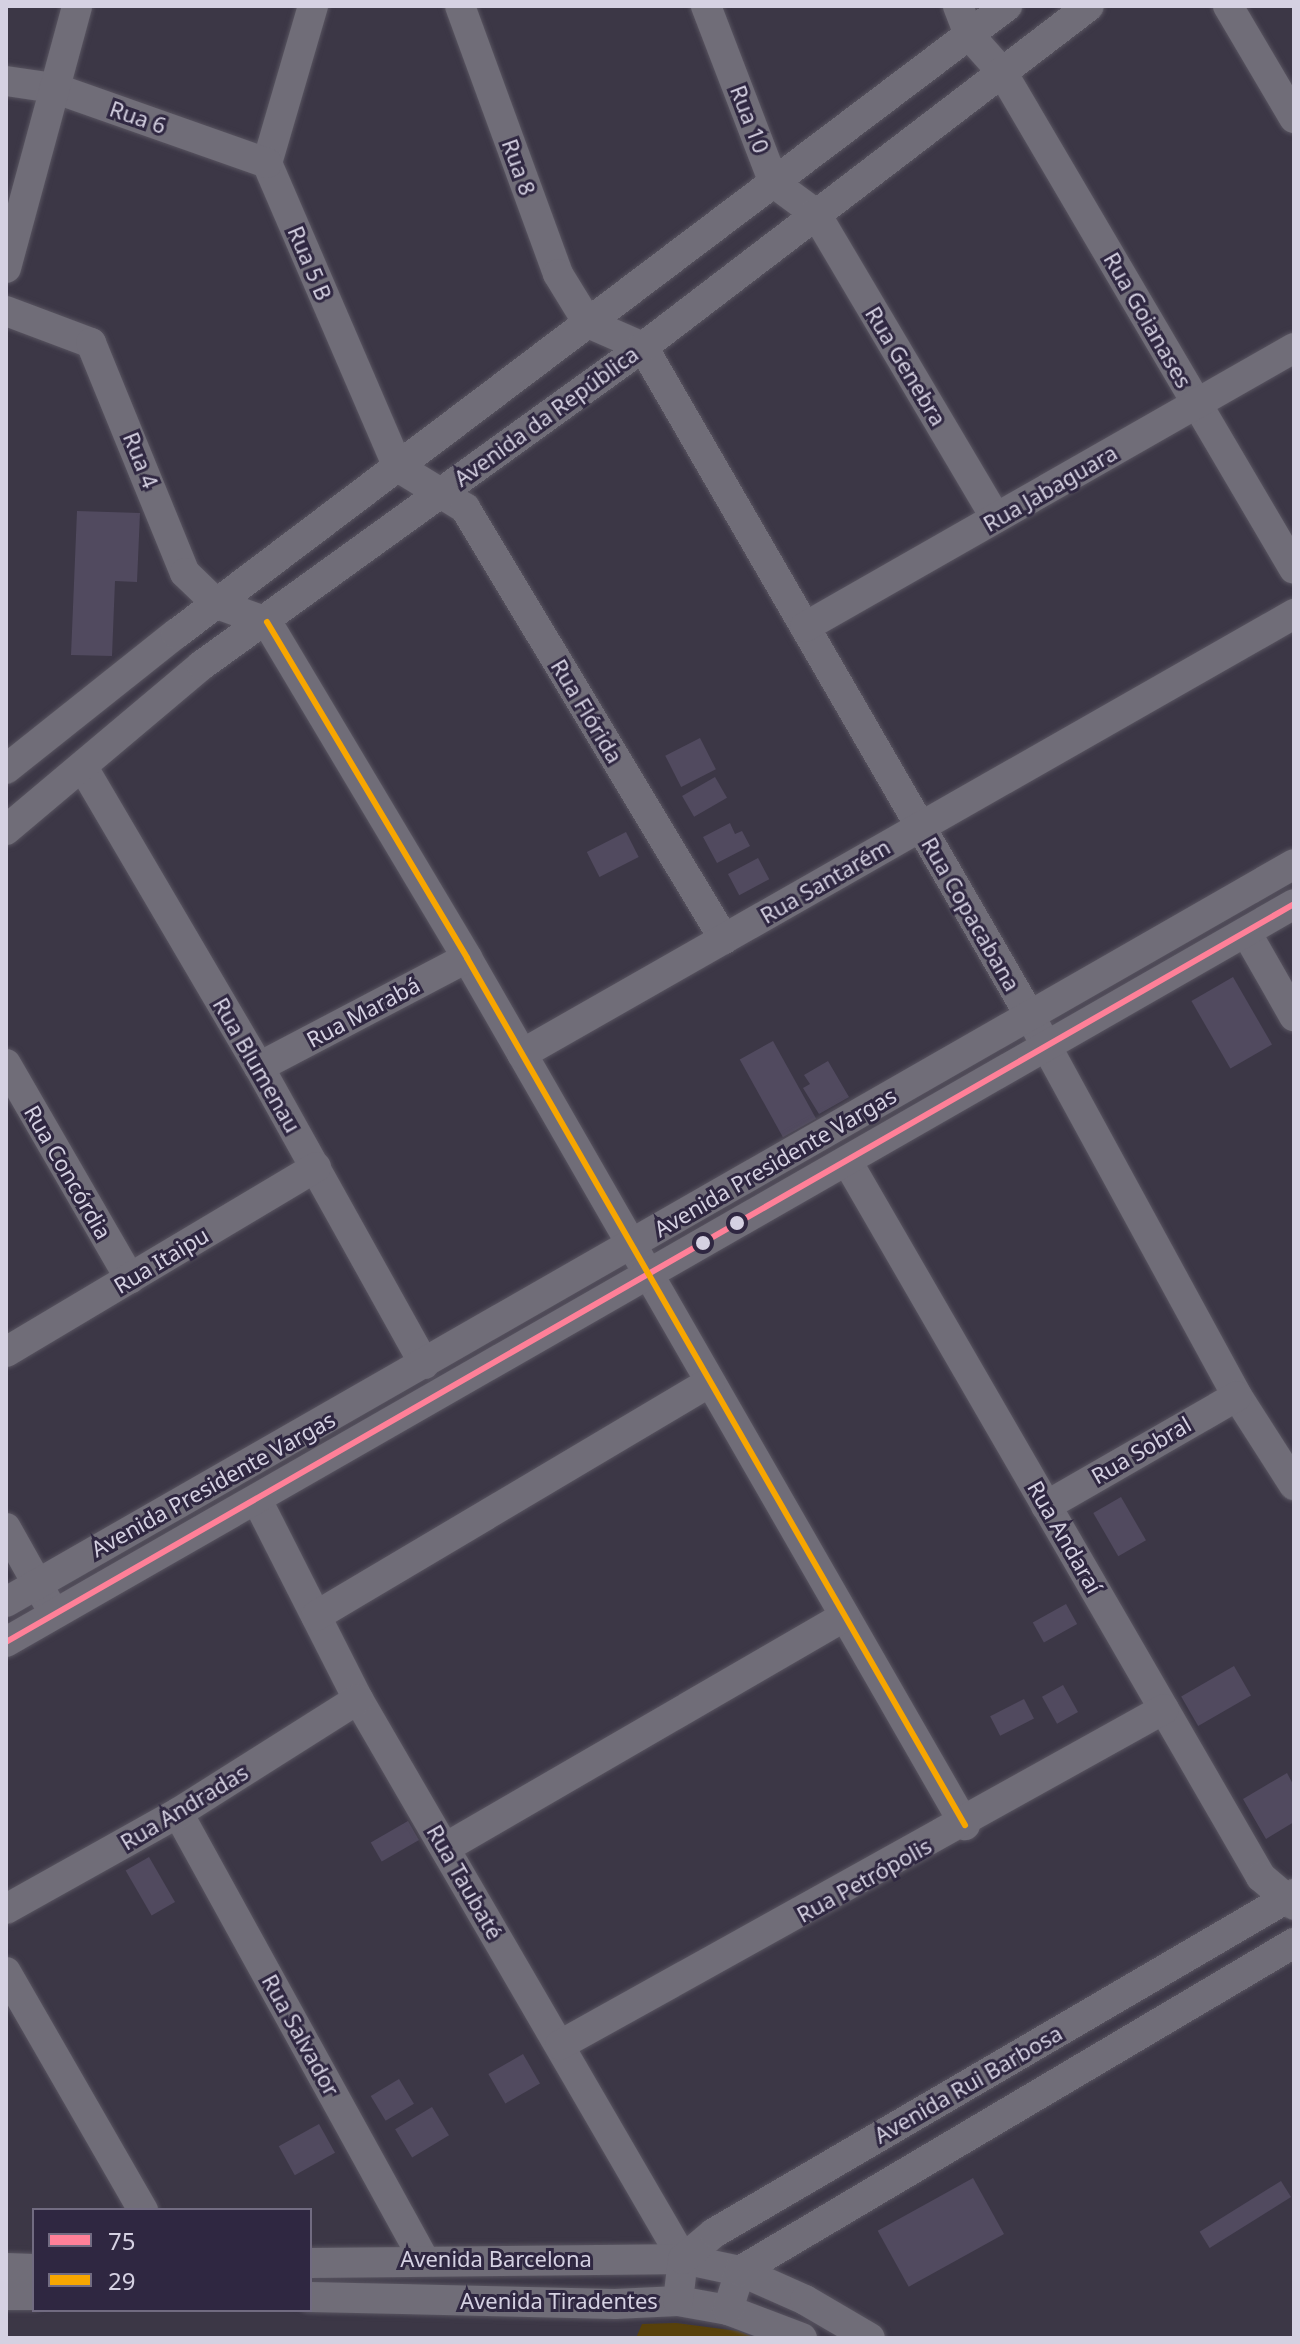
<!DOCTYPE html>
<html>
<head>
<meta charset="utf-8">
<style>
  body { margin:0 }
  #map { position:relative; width:1300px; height:2344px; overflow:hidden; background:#3c3746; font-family:"Noto Sans",sans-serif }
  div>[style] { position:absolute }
  .green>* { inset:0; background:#58410b }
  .building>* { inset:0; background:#514a5f; transform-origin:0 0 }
  .roads { filter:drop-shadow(0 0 2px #585460) drop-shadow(0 0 2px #585460) }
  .minor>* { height:30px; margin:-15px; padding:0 15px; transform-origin:15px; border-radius:15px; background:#706d78 }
  .bus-1>* { height:6px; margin:-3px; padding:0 3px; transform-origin:3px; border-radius:3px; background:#ff8098 }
  .bus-2>* { height:6px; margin:-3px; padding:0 3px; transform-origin:3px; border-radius:3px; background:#f7a600 }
  .dots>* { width:22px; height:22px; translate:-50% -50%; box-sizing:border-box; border:4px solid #2f2741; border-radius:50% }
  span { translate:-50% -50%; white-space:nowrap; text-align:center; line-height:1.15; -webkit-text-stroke:6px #2f2741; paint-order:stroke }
  .street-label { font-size:22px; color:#d5d1e2 }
  .frame { position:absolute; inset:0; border:8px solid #d5d1e2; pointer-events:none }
  .legend { position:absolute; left:32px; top:2208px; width:280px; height:104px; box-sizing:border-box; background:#2f2741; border:2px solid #716b81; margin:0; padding:10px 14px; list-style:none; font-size:24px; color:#d5d1e2 }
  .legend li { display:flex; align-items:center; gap:16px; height:40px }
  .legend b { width:40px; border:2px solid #716b81 }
</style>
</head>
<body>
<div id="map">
  <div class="green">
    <div style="clip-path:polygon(676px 2323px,738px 2331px,756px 2338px,636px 2338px,642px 2324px)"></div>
  </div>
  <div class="building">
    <div style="clip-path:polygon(77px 511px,140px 513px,137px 582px,115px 581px,112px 656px,71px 655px)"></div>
    <div style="left:700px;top:738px;width:35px;height:39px;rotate:63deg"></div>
    <div style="left:715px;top:777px;width:24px;height:38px;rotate:60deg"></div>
    <div style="clip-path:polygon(730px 823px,735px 834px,742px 831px,750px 846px,717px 863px,703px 837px)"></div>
    <div style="left:626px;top:832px;width:28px;height:44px;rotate:63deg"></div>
    <div style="left:758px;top:858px;width:24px;height:34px;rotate:62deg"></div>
    <div style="left:1233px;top:977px;width:78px;height:48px;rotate:60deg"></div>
    <div style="left:773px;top:1041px;width:89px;height:38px;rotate:61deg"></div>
    <div style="clip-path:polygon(828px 1061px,849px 1097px,819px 1114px,803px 1088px,810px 1084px,804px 1075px)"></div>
    <div style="left:1121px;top:1497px;width:50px;height:32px;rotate:60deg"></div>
    <div style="left:1066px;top:1604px;width:23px;height:38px;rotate:61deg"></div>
    <div style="left:1234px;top:1666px;width:34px;height:61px;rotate:60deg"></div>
    <div style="left:1063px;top:1685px;width:31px;height:24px;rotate:61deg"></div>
    <div style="left:1024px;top:1699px;width:22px;height:38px;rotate:63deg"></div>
    <div style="clip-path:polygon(1287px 1773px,1294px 1786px,1294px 1822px,1266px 1839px,1243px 1799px)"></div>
    <div style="left:408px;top:1821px;width:22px;height:43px;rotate:60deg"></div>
    <div style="left:149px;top:1857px;width:52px;height:27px;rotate:60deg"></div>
    <div style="left:523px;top:2054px;width:34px;height:40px;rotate:60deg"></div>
    <div style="left:399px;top:2079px;width:29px;height:33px;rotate:59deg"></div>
    <div style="left:432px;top:2107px;width:33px;height:43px;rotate:59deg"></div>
    <div style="left:319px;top:2124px;width:33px;height:46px;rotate:61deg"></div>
    <div style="left:973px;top:2178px;width:64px;height:109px;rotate:61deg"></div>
    <div style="left:1281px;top:2181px;width:19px;height:96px;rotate:58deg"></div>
  </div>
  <div class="roads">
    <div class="minor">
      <div style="left:313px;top:6px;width:164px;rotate:106.3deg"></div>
      <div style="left:267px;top:163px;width:331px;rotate:66.7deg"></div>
      <div style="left:398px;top:467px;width:79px;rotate:31.5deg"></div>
      <div style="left:465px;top:508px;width:503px;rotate:59deg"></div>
      <div style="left:460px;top:6px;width:285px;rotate:69.9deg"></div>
      <div style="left:558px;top:274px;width:57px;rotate:58.5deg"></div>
      <div style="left:588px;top:323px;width:60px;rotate:23.6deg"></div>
      <div style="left:643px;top:347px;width:773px;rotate:59.95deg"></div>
      <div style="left:1030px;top:1016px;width:433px;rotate:61.4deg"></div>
      <div style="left:1237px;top:1396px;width:106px;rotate:57.4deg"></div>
      <div style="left:706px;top:6px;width:190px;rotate:69deg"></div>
      <div style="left:774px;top:183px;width:52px;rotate:36.4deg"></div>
      <div style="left:816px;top:214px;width:353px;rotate:59.4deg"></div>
      <div style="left:958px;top:6px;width:31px;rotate:69deg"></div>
      <div style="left:969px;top:35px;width:50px;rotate:48.3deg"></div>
      <div style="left:1002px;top:72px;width:576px;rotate:59.56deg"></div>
      <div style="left:1228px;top:6px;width:130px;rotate:59.5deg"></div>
      <div style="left:6px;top:81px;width:49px;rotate:8.3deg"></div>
      <div style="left:54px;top:88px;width:226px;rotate:19.4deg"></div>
      <div style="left:6px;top:268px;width:271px;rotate:-74.8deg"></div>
      <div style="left:6px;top:311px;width:91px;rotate:20.6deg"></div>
      <div style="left:91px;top:343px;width:248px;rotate:67.8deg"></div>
      <div style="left:185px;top:573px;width:45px;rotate:44.1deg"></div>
      <div style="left:217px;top:604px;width:53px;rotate:19.8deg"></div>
      <div style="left:267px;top:622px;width:391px;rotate:59.2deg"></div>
      <div style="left:467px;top:958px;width:1000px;rotate:60.13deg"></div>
      <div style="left:805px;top:627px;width:563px;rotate:-29.71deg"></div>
      <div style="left:6px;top:769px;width:217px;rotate:-38.5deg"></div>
      <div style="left:176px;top:634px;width:1042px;rotate:-37.08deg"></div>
      <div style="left:84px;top:769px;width:346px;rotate:59.6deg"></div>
      <div style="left:259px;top:1067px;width:340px;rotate:60.9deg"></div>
      <div style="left:6px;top:830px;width:256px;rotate:-40.1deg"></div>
      <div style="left:202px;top:665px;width:544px;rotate:-35.79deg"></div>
      <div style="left:643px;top:347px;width:561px;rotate:-37.4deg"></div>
      <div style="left:1246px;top:932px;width:97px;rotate:60.3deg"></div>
      <div style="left:522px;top:1054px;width:889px;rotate:-29.68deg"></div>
      <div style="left:6px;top:1064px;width:248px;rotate:60deg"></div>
      <div style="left:259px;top:1067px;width:235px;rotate:-27.7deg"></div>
      <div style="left:847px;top:1161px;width:827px;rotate:59.96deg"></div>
      <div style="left:1261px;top:1877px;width:43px;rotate:40.3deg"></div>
      <div style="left:6px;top:1352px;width:361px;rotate:-30.8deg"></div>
      <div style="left:257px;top:1500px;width:223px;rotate:63.1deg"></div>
      <div style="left:358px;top:1699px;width:647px;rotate:59.87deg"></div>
      <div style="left:1046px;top:1506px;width:220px;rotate:-29.9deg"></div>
      <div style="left:6px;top:1528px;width:84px;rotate:60.7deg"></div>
      <div style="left:6px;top:1602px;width:1484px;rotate:-29.81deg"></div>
      <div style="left:316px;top:1616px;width:458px;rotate:-30.7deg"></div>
      <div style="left:6px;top:1642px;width:1484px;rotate:-29.81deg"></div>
      <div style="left:178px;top:1813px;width:508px;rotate:61.16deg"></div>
      <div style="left:445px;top:1848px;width:462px;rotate:-30.1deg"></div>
      <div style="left:6px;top:1909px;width:197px;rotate:-29.2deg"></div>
      <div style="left:178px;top:1813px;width:213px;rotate:-32.3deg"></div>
      <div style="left:6px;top:1972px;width:275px;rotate:60.1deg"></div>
      <div style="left:560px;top:2045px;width:691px;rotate:-29.09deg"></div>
      <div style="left:310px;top:2263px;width:373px;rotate:-0.6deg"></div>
      <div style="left:683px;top:2259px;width:58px;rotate:11.9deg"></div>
      <div style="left:740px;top:2271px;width:71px;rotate:24deg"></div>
      <div style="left:805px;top:2300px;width:75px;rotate:30.3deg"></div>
      <div style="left:6px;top:2268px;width:28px;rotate:2deg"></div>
      <div style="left:6px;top:2295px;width:28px"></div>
      <div style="left:310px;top:2297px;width:305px;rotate:1.3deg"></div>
      <div style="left:615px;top:2304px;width:63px;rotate:-2.7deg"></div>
      <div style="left:678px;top:2301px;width:51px;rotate:10.2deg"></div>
      <div style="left:728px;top:2310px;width:79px;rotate:20.7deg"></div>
      <div style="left:678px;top:2301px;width:42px;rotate:-83.2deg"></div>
      <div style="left:683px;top:2259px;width:40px;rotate:-40deg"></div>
      <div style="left:714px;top:2233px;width:672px;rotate:-30.31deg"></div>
      <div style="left:728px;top:2310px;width:41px;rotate:-72.9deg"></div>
      <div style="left:740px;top:2271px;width:644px;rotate:-30.63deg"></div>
    </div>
  </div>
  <div class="bus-1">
    <div style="left:6px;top:1642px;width:1484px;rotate:-29.81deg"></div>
  </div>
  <div class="bus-2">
    <div style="left:267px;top:622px;width:391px;rotate:59.2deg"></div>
    <div style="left:467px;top:958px;width:1000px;rotate:60.13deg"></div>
  </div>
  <div class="dots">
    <div style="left:737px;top:1223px;background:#d5d1e2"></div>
    <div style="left:703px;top:1243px;background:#d5d1e2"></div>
  </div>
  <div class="street-label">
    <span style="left:138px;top:117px;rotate:19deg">Rua 6</span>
    <span style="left:750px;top:119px;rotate:69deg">Rua 10</span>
    <span style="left:519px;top:167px;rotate:70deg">Rua 8</span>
    <span style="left:310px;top:263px;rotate:67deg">Rua 5 B</span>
    <span style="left:1148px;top:320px;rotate:60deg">Rua Goianases</span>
    <span style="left:906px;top:366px;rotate:59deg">Rua Genebra</span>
    <span style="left:546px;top:416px;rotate:-36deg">Avenida da República</span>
    <span style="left:141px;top:460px;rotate:68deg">Rua 4</span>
    <span style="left:1050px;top:488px;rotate:-30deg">Rua Jabaguara</span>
    <span style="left:587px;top:711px;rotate:59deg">Rua Flórida</span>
    <span style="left:825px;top:881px;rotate:-30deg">Rua Santarém</span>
    <span style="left:971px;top:914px;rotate:60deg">Rua Copacabana</span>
    <span style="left:363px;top:1012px;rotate:-28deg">Rua Marabá</span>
    <span style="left:257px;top:1065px;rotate:60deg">Rua Blumenau</span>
    <span style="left:775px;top:1162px;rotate:-30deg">Avenida Presidente Vargas</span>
    <span style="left:68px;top:1172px;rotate:60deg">Rua Concórdia</span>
    <span style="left:161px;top:1260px;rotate:-31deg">Rua Itaipu</span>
    <span style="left:1141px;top:1450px;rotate:-30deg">Rua Sobral</span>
    <span style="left:213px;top:1484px;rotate:-29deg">Avenida Presidente Vargas</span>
    <span style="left:1065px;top:1537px;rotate:60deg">Rua Andaraí</span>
    <span style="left:184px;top:1807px;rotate:-31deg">Rua Andradas</span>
    <span style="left:864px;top:1880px;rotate:-29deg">Rua Petrópolis</span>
    <span style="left:465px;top:1882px;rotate:60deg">Rua Taubaté</span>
    <span style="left:301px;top:2035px;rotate:61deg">Rua Salvador</span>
    <span style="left:968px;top:2084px;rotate:-30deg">Avenida Rui Barbosa</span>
    <span style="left:496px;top:2259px">Avenida Barcelona</span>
    <span style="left:559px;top:2301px">Avenida Tiradentes</span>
  </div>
  <div class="frame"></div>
  <ul class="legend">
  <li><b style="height:10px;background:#ff8098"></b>75</li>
  <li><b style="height:10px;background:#f7a600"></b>29</li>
  </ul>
</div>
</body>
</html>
